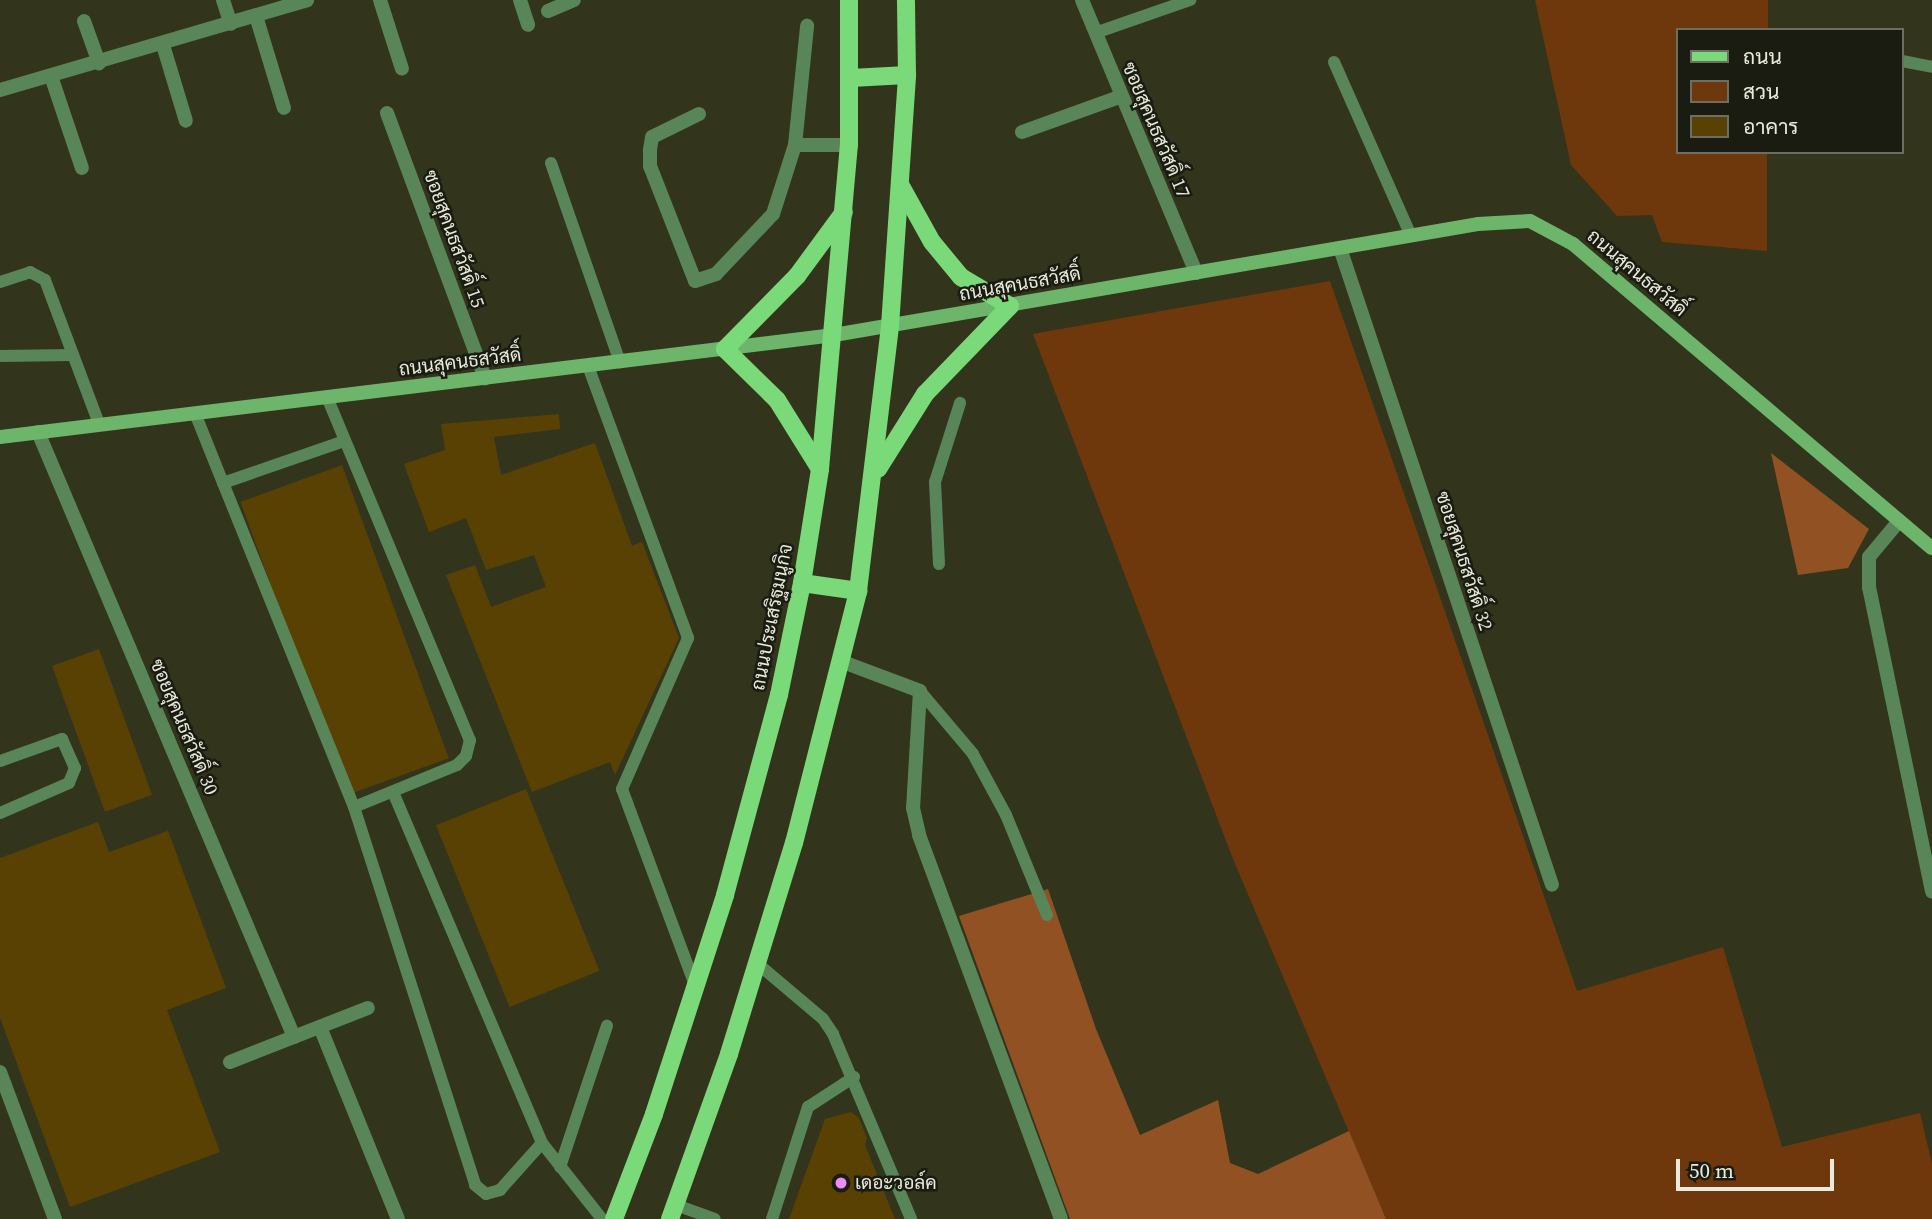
<!DOCTYPE html>
<html>
<head>
<meta charset="utf-8">
<style>
  body { margin:0 }
  #map { position:relative; width:1932px; height:1219px; overflow:hidden; background:#32351c; font-family:"Source Serif 4",Sarabun,serif }
  div>[style] { position:absolute }
  .green>* { inset:0; background:#6e380c }
  .forest>* { inset:0; background:#915123 }
  .building>* { inset:0; background:#594104; transform-origin:0 0 }
  .service>* { height:12px; margin:-6px; padding:0 6px; transform-origin:6px; border-radius:6px; background:#598658 }
  .minor>* { height:14px; margin:-7px; padding:0 7px; transform-origin:7px; border-radius:7px; background:#598658 }
  .secondary>* { height:14px; margin:-7px; padding:0 7px; transform-origin:7px; border-radius:7px; background:#6cb56a }
  .primary>* { height:18px; margin:-9px; padding:0 9px; transform-origin:9px; border-radius:9px; background:#7ad978 }
  .dots>* { width:19px; height:19px; translate:-50% -50%; box-sizing:border-box; border:4px solid #1a1b11; border-radius:50% }
  span { translate:-50% -50%; white-space:nowrap; text-align:center; line-height:1.15; -webkit-text-stroke:5px #1a1b11; paint-order:stroke }
  .street-label { font-size:19px; color:#e8eadb }
  .poi-label { font-size:19px; color:#e8eadb }
  .left { translate:0 -50%; text-align:left }
  .legend { position:absolute; left:1676px; top:28px; width:228px; height:126px; box-sizing:border-box; background:#1a1b11; border:2px solid #6c6e62; margin:0; padding:9px 12px; list-style:none; font-size:21px; color:#e8eadb }
  .legend li { display:flex; align-items:center; gap:14px; height:35px }
  .legend b { width:35px; border:2px solid #6c6e62 }
  .scale { position:absolute; left:1676px; top:1159px; width:158px; height:32px; box-sizing:border-box; border:4px solid #e8eadb; border-top:0; padding-left:9px; font-size:21px; line-height:24px; white-space:nowrap; color:#e8eadb; -webkit-text-stroke:5px #1a1b11; paint-order:stroke }
</style>
</head>
<body>
<div id="map">
  <div class="green">
    <div style="clip-path:polygon(1535px 0,1768px 0,1768px 30px,1678px 30px,1678px 152px,1767px 152px,1767px 251px,1662px 242px,1652px 215px,1617px 216px,1571px 165px)"></div>
    <div style="clip-path:polygon(1330px 281px,1577px 991px,1723px 947px,1782px 1147px,1920px 1113px,1932px 1164px,1932px 1219px,1386px 1219px,1233px 859px,1033px 334px)"></div>
  </div>
  <div class="forest">
    <div style="clip-path:polygon(1771px 453px,1869px 529px,1848px 568px,1798px 575px)"></div>
    <div style="clip-path:polygon(1048px 889px,1096px 1029px,1140px 1135px,1218px 1100px,1230px 1163px,1258px 1174px,1349px 1131px,1386px 1219px,1070px 1219px,959px 916px)"></div>
  </div>
  <div class="building">
    <div style="clip-path:polygon(559px 414px,560px 429px,494px 437px,501px 475px,595px 443px,632px 546px,642px 542px,679px 638px,615px 775px,610px 762px,532px 792px,446px 575px,475px 565px,491px 607px,546px 587px,534px 555px,486px 570px,466px 518px,429px 532px,404px 464px,445px 450px,441px 424px)"></div>
    <div style="left:342px;top:465px;width:312px;height:108px;rotate:70deg"></div>
    <div style="left:99px;top:649px;width:155px;height:50px;rotate:70deg"></div>
    <div style="left:526px;top:789px;width:196px;height:97px;rotate:68deg"></div>
    <div style="clip-path:polygon(98px 822px,109px 852px,168px 831px,226px 988px,167px 1010px,220px 1152px,70px 1207px,0 1018px,0 858px)"></div>
    <div style="clip-path:polygon(851px 1112px,859px 1118px,867px 1138px,865px 1145px,895px 1219px,789px 1219px,825px 1119px)"></div>
  </div>
  <div class="service">
    <div style="left:1095px;top:33px;width:101px;rotate:-19.2deg"></div>
    <div style="left:1902px;top:61px;width:31px;rotate:11deg"></div>
    <div style="left:1334px;top:62px;width:190px;rotate:66.1deg"></div>
    <div style="left:551px;top:163px;width:211px;rotate:70.9deg"></div>
    <div style="left:0;top:282px;width:32px;rotate:-18deg"></div>
    <div style="left:30px;top:272px;width:17px;rotate:28deg"></div>
    <div style="left:45px;top:280px;width:154px;rotate:69.4deg"></div>
    <div style="left:0;top:356px;width:73px;rotate:-0.8deg"></div>
    <div style="left:588px;top:366px;width:290px;rotate:69.8deg"></div>
    <div style="left:688px;top:638px;width:165px;rotate:113.6deg"></div>
    <div style="left:622px;top:789px;width:212px;rotate:69.6deg"></div>
    <div style="left:327px;top:397px;width:372px;rotate:67.4deg"></div>
    <div style="left:470px;top:740px;width:16px;rotate:104deg"></div>
    <div style="left:466px;top:756px;width:13px;rotate:135deg"></div>
    <div style="left:457px;top:765px;width:111px;rotate:157.8deg"></div>
    <div style="left:354px;top:807px;width:349px;rotate:-112deg"></div>
    <div style="left:223px;top:483px;width:128px;rotate:-19.1deg"></div>
    <div style="left:195px;top:413px;width:75px;rotate:68.2deg"></div>
    <div style="left:939px;top:564px;width:82px;rotate:-92.8deg"></div>
    <div style="left:935px;top:482px;width:83px;rotate:-72.4deg"></div>
    <div style="left:920px;top:691px;width:82px;rotate:49.9deg"></div>
    <div style="left:973px;top:754px;width:69px;rotate:61.6deg"></div>
    <div style="left:1006px;top:815px;width:108px;rotate:67.7deg"></div>
    <div style="left:0;top:761px;width:66px;rotate:-19.5deg"></div>
    <div style="left:62px;top:739px;width:32px;rotate:66deg"></div>
    <div style="left:75px;top:768px;width:16px;rotate:112deg"></div>
    <div style="left:69px;top:783px;width:75px;rotate:156.5deg"></div>
    <div style="left:393px;top:792px;width:381px;rotate:67deg"></div>
    <div style="left:542px;top:1143px;width:97px;rotate:51.7deg"></div>
    <div style="left:354px;top:807px;width:397px;rotate:72.2deg"></div>
    <div style="left:475px;top:1185px;width:14px;rotate:39deg"></div>
    <div style="left:486px;top:1194px;width:15px;rotate:-16deg"></div>
    <div style="left:500px;top:1190px;width:63px;rotate:-48.2deg"></div>
    <div style="left:758px;top:964px;width:85px;rotate:40.2deg"></div>
    <div style="left:823px;top:1019px;width:18px;rotate:56deg"></div>
    <div style="left:833px;top:1034px;width:201px;rotate:67.1deg"></div>
    <div style="left:560px;top:1167px;width:149px;rotate:-71.6deg"></div>
    <div style="left:676px;top:1205px;width:41px;rotate:19.7deg"></div>
    <div style="left:772px;top:1219px;width:118px;rotate:-72.2deg"></div>
    <div style="left:808px;top:1107px;width:55px;rotate:-33.1deg"></div>
  </div>
  <div class="minor">
    <div style="left:223px;top:0;width:25px;rotate:72deg"></div>
    <div style="left:380px;top:0;width:72px;rotate:72.3deg"></div>
    <div style="left:520px;top:0;width:26px;rotate:72deg"></div>
    <div style="left:1082px;top:0;width:296px;rotate:67.3deg"></div>
    <div style="left:548px;top:11px;width:28px;rotate:-23deg"></div>
    <div style="left:256px;top:16px;width:96px;rotate:73.1deg"></div>
    <div style="left:84px;top:21px;width:45px;rotate:70.3deg"></div>
    <div style="left:163px;top:45px;width:79px;rotate:73.2deg"></div>
    <div style="left:51px;top:76px;width:97px;rotate:71.4deg"></div>
    <div style="left:0;top:90px;width:320px;rotate:-16.3deg"></div>
    <div style="left:387px;top:113px;width:283px;rotate:69.7deg"></div>
    <div style="left:699px;top:114px;width:52px;rotate:153.9deg"></div>
    <div style="left:652px;top:137px;width:13px;rotate:99deg"></div>
    <div style="left:650px;top:150px;width:16px;rotate:90deg"></div>
    <div style="left:650px;top:166px;width:123px;rotate:68.6deg"></div>
    <div style="left:695px;top:281px;width:22px;rotate:-18deg"></div>
    <div style="left:716px;top:274px;width:83px;rotate:-46.5deg"></div>
    <div style="left:773px;top:214px;width:72px;rotate:-72.3deg"></div>
    <div style="left:795px;top:145px;width:120px;rotate:-84.2deg"></div>
    <div style="left:1022px;top:132px;width:103px;rotate:-19.8deg"></div>
    <div style="left:795px;top:145px;width:54px"></div>
    <div style="left:1340px;top:248px;width:671px;rotate:71.59deg"></div>
    <div style="left:38px;top:432px;width:657px;rotate:67.06deg"></div>
    <div style="left:1899px;top:521px;width:47px;rotate:129.8deg"></div>
    <div style="left:1869px;top:557px;width:30px;rotate:90deg"></div>
    <div style="left:1869px;top:587px;width:311px;rotate:78.3deg"></div>
    <div style="left:843px;top:662px;width:82px;rotate:20.6deg"></div>
    <div style="left:920px;top:691px;width:117px;rotate:93.4deg"></div>
    <div style="left:913px;top:808px;width:28px;rotate:77deg"></div>
    <div style="left:919px;top:835px;width:409px;rotate:69.7deg"></div>
    <div style="left:320px;top:1027px;width:207px;rotate:67.9deg"></div>
    <div style="left:230px;top:1062px;width:148px;rotate:-21.4deg"></div>
    <div style="left:0;top:1072px;width:157px;rotate:69.5deg"></div>
  </div>
  <div class="secondary">
    <div style="left:0;top:437px;width:840px;rotate:-6.97deg"></div>
    <div style="left:834px;top:335px;width:653px;rotate:-9.78deg"></div>
    <div style="left:1478px;top:224px;width:52px;rotate:-3.3deg"></div>
    <div style="left:1530px;top:221px;width:49px;rotate:28.1deg"></div>
    <div style="left:1573px;top:244px;width:470px;rotate:40.3deg"></div>
  </div>
  <div class="primary">
    <div style="left:851px;top:78px;width:56px;rotate:-3.1deg"></div>
    <div style="left:820px;top:469px;width:81px;rotate:-121.9deg"></div>
    <div style="left:777px;top:400px;width:73px;rotate:-135.6deg"></div>
    <div style="left:725px;top:349px;width:103px;rotate:-45.4deg"></div>
    <div style="left:797px;top:276px;width:79px;rotate:-53.7deg"></div>
    <div style="left:878px;top:469px;width:89px;rotate:-57.9deg"></div>
    <div style="left:925px;top:394px;width:122px;rotate:-46deg"></div>
    <div style="left:1010px;top:306px;width:57px;rotate:-149.4deg"></div>
    <div style="left:961px;top:277px;width:45px;rotate:-129.6deg"></div>
    <div style="left:932px;top:242px;width:64px;rotate:-119deg"></div>
    <div style="left:802px;top:583px;width:57px;rotate:8.1deg"></div>
    <div style="left:614px;top:1219px;width:112px;rotate:-69.1deg"></div>
    <div style="left:654px;top:1114px;width:230px;rotate:-72deg"></div>
    <div style="left:725px;top:895px;width:207px;rotate:-74.9deg"></div>
    <div style="left:779px;top:695px;width:114px;rotate:-78.4deg"></div>
    <div style="left:802px;top:583px;width:115px;rotate:-81deg"></div>
    <div style="left:820px;top:469px;width:325px;rotate:-84.9deg"></div>
    <div style="left:849px;top:145px;width:145px;rotate:-90deg"></div>
    <div style="left:670px;top:1219px;width:175px;rotate:-70.3deg"></div>
    <div style="left:729px;top:1054px;width:221px;rotate:-72.9deg"></div>
    <div style="left:794px;top:843px;width:260px;rotate:-75.7deg"></div>
    <div style="left:858px;top:591px;width:267px;rotate:-83.1deg"></div>
    <div style="left:890px;top:326px;width:252px;rotate:-86.1deg"></div>
    <div style="left:907px;top:75px;width:75px;rotate:-90.8deg"></div>
  </div>
  <div class="dots">
    <div style="left:841px;top:1183px;background:#ed8cf9"></div>
  </div>
  <div class="street-label">
    <span style="left:1156px;top:130px;rotate:67deg">ซอยสุคนธสวัสดิ์ 17</span>
    <span style="left:454px;top:239px;rotate:70deg">ซอยสุคนธสวัสดิ์ 15</span>
    <span style="left:1637px;top:273px;rotate:40deg">ถนนสุคนธสวัสดิ์</span>
    <span style="left:1020px;top:284px;rotate:-10deg">ถนนสุคนธสวัสดิ์</span>
    <span style="left:460px;top:362px;rotate:-7deg">ถนนสุคนธสวัสดิ์</span>
    <span style="left:1464px;top:561px;rotate:72deg">ซอยสุคนธสวัสดิ์ 32</span>
    <span style="left:772px;top:617px;rotate:-79deg">ถนนประเสริฐมนูกิจ</span>
    <span style="left:184px;top:727px;rotate:67deg">ซอยสุคนธสวัสดิ์ 30</span>
  </div>
  <div class="poi-label">
    <span class="left" style="left:855px;top:1183px">เดอะวอล์ค</span>
  </div>
  <ul class="legend">
  <li><b style="height:9px;background:#7ad978"></b>ถนน</li>
  <li><b style="height:19px;background:#6e380c"></b>สวน</li>
  <li><b style="height:19px;background:#594104"></b>อาคาร</li>
  </ul>
  <div class="scale">50 m</div>
</div>
</body>
</html>
